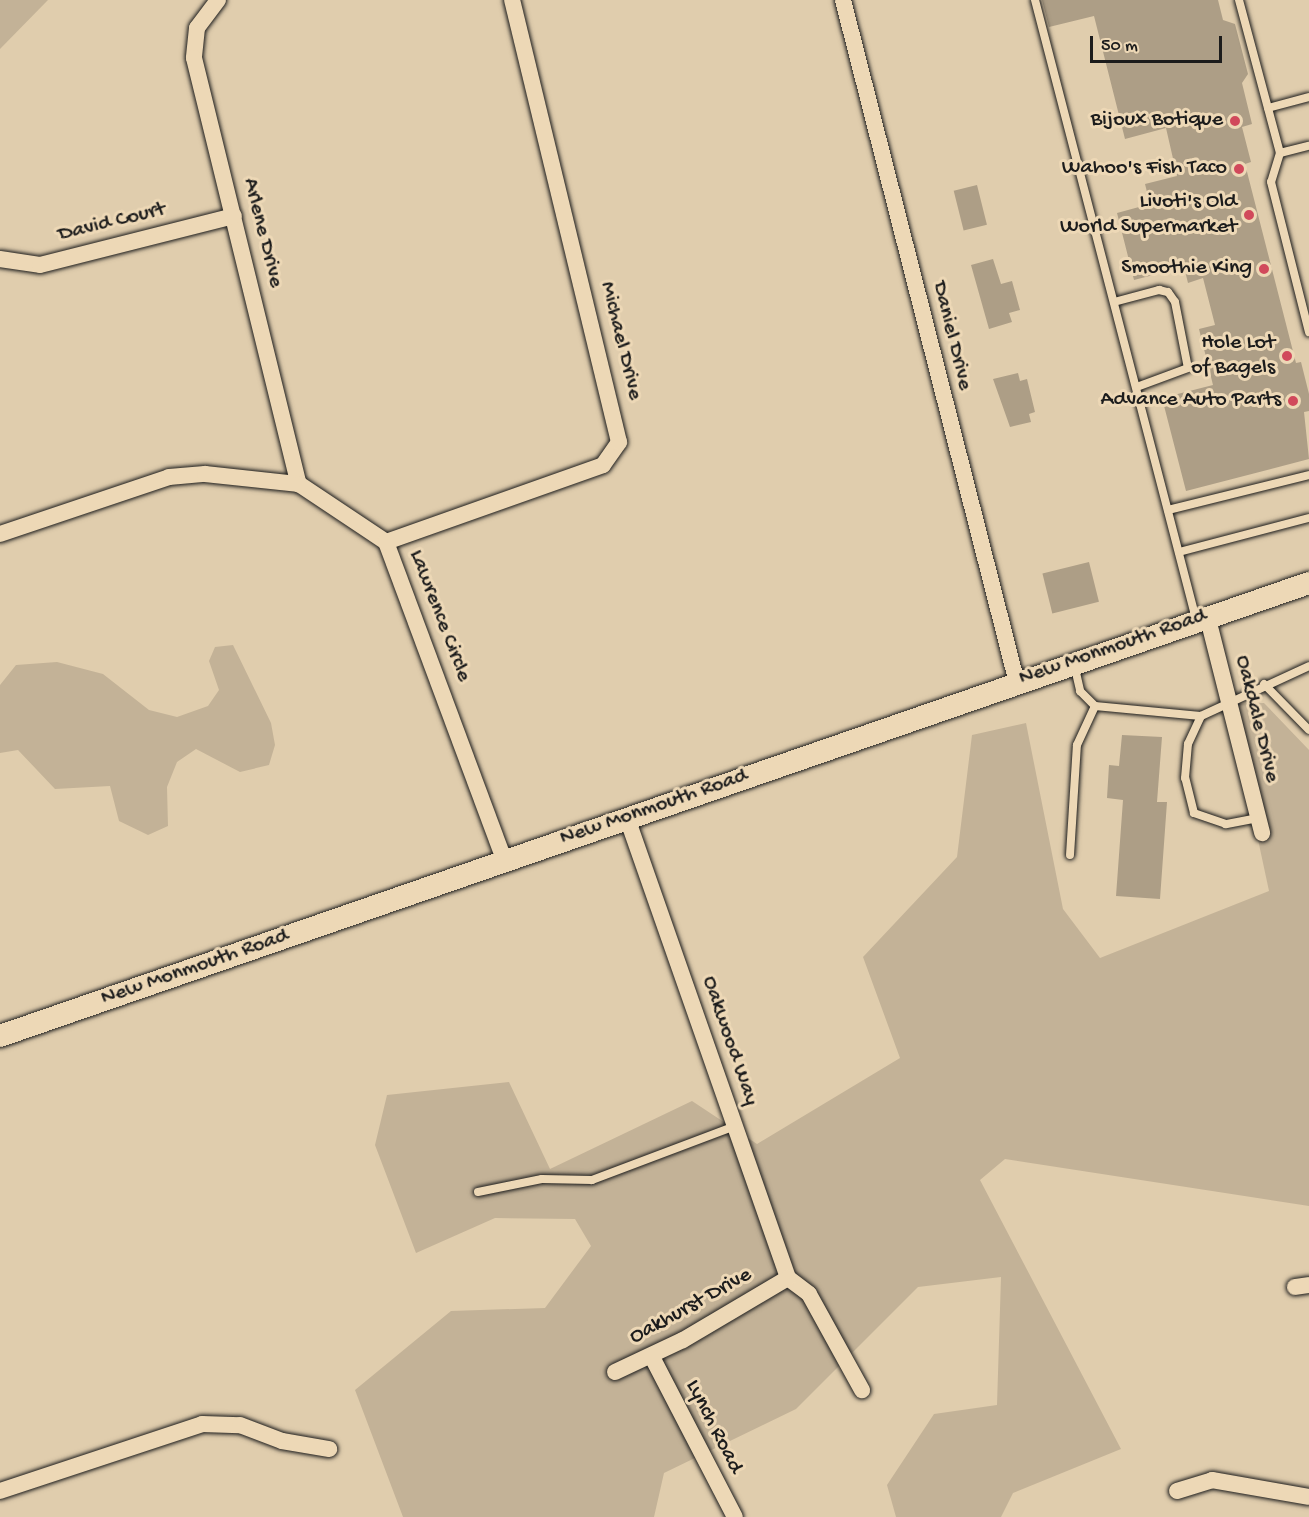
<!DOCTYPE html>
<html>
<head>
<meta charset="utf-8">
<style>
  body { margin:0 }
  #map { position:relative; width:1309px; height:1517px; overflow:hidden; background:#e0cdad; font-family:"Gochi Hand",sans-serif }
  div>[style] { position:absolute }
  .green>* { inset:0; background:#c3b297 }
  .building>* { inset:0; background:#ad9e86; transform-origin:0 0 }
  .roads { filter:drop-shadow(0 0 2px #1c1c1c) drop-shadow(0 0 2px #1c1c1c) }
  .lane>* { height:8px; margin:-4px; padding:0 4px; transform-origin:4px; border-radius:4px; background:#edd8b6 }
  .street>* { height:16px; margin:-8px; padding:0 8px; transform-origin:8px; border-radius:8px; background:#edd8b6 }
  .secondary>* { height:22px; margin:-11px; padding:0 11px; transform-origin:11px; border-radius:11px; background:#edd8b6 }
  .dots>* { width:16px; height:16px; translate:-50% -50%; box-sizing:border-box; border:3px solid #edd8b6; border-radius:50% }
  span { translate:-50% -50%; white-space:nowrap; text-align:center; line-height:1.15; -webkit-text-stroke:6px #edd8b6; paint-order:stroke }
  .poi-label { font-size:22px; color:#1c1c1c }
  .right { translate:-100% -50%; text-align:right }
  .street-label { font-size:22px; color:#1c1c1c }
  .scale { position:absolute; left:1090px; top:36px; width:132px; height:27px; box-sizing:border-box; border:3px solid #1c1c1c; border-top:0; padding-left:8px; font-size:18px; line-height:21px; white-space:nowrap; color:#1c1c1c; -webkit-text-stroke:4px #edd8b6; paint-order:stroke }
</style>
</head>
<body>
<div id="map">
  <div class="green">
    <div style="clip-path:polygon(0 0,48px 0,0 49px)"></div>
    <div style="clip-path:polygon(233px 645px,271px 723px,275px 745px,269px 765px,240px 772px,196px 749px,177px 762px,167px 787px,168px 826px,148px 835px,119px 821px,110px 786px,55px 789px,18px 750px,0 753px,0 685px,16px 665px,57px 662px,103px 674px,149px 710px,177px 717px,208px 706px,219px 690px,209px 661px,215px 647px)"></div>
    <div style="clip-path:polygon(1264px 703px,1309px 750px,1309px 1206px,1005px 1159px,980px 1180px,1121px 1449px,1013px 1493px,1001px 1517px,896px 1517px,887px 1485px,934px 1414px,997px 1405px,1001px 1277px,918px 1287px,796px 1409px,664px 1473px,654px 1517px,403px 1517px,355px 1390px,451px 1311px,545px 1308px,591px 1246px,575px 1219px,495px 1218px,416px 1253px,375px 1145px,387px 1095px,509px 1082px,550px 1169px,692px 1101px,757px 1144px,900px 1058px,863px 957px,957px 857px,972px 735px,1026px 723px,1063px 909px,1100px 958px,1269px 891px,1229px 704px)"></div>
  </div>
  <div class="building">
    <div style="clip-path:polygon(1042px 0,1218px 0,1223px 20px,1235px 24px,1248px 74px,1242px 83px,1252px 124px,1242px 127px,1251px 162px,1245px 164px,1296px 363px,1301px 362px,1309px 394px,1309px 411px,1304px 412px,1309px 459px,1186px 491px,1162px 398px,1213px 385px,1199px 329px,1215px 325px,1203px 278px,1188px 283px,1184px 267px,1134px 280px,1117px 213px,1150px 204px,1145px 184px,1177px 176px,1166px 128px,1125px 139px,1094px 16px,1049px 27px)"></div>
    <div style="left:977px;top:185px;width:41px;height:24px;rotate:76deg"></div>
    <div style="clip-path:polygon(993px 259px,1001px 284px,1012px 281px,1020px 310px,1009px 313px,1012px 322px,989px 329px,971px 265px)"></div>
    <div style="clip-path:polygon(1018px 373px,1020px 381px,1027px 379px,1035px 412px,1029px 414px,1031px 422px,1010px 427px,993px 379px)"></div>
    <div style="left:1089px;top:562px;width:41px;height:48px;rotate:76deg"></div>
    <div style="clip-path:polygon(1122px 735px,1162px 737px,1157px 802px,1167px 802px,1160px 899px,1116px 896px,1123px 800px,1107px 798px,1109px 765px,1119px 766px)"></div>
  </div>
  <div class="roads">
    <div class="lane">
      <div style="left:1035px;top:0;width:640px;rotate:75.42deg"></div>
      <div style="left:1239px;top:0;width:158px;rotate:75deg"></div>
      <div style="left:1280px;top:153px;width:30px;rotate:-14deg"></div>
      <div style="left:1268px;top:108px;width:42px;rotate:-15deg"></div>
      <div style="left:1280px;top:153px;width:30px;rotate:107deg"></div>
      <div style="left:1271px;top:182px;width:155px;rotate:75.8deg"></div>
      <div style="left:1114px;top:302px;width:47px;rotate:-14.9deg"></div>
      <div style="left:1159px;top:290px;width:9px;rotate:13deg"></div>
      <div style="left:1168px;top:292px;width:12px;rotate:55deg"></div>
      <div style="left:1175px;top:302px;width:67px;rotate:78.9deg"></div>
      <div style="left:1188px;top:368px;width:54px;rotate:159.6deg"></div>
      <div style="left:1168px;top:510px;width:145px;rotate:-13.9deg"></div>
      <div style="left:1179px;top:552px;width:134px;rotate:-14.7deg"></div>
      <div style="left:1074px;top:664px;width:28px;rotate:77deg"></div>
      <div style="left:1080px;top:691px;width:21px;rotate:45deg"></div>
      <div style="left:1095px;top:706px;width:106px;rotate:5.4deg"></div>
      <div style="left:1264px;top:684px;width:64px;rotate:45.6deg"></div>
      <div style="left:1258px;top:818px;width:33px;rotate:169deg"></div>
      <div style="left:1226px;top:824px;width:34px;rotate:-161deg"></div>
      <div style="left:1194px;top:813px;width:36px;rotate:-104deg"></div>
      <div style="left:1185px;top:778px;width:34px;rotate:-85deg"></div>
      <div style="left:1188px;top:744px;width:31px;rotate:-65deg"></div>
      <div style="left:1201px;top:716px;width:119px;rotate:-24.8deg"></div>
      <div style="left:1070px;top:855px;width:110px;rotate:-86.4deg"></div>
      <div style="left:1077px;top:745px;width:43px;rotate:-65.2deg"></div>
      <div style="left:478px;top:1192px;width:65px;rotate:-11.5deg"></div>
      <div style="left:542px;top:1179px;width:50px;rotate:1.1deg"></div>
      <div style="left:592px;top:1180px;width:153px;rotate:-20.7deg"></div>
    </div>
    <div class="street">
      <div style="left:218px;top:0;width:35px;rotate:127deg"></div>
      <div style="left:197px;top:28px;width:30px;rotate:96deg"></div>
      <div style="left:194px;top:58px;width:439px;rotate:76.2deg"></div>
      <div style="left:843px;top:0;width:705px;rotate:75.71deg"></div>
      <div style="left:0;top:259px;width:40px;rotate:8.5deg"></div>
      <div style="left:40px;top:265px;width:200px;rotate:-14.2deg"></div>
      <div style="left:0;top:534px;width:178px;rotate:-18.6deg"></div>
      <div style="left:169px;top:477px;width:36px;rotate:-5deg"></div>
      <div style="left:205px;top:474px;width:95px;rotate:6.1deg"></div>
      <div style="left:299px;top:484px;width:105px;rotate:33.7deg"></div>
      <div style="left:386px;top:542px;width:339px;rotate:69.6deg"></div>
      <div style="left:386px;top:542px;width:230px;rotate:-19.5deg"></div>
      <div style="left:603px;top:465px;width:28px;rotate:-55deg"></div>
      <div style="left:619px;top:442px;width:455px;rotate:-103.6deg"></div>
      <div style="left:1207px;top:615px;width:225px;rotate:75.8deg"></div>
      <div style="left:627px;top:818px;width:487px;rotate:70.7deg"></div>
      <div style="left:788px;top:1278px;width:26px;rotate:37deg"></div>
      <div style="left:809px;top:1294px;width:110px;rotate:61.1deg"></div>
      <div style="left:1295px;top:1287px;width:14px;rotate:-8deg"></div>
      <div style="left:652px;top:1357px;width:180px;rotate:62.6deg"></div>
      <div style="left:615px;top:1372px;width:75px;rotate:-25.2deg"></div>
      <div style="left:683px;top:1340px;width:122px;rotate:-30.6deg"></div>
      <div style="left:0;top:1491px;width:213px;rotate:-18.3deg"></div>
      <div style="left:202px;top:1424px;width:38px;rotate:2deg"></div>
      <div style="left:240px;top:1425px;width:45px;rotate:20.9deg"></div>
      <div style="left:282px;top:1441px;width:48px;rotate:9.7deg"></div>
      <div style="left:1177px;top:1491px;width:37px;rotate:-17deg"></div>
      <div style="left:1212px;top:1480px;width:98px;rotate:9.9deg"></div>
    </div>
    <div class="secondary">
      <div style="left:0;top:1036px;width:1385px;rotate:-19.09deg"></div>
    </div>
  </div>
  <div class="dots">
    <div style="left:1235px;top:121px;background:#d1495b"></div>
    <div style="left:1239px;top:169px;background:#d1495b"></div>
    <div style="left:1249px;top:215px;background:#d1495b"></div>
    <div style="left:1264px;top:269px;background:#d1495b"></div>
    <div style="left:1287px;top:356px;background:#d1495b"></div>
    <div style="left:1293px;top:401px;background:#d1495b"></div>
  </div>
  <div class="poi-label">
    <span class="right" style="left:1223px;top:121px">Bijoux Botique</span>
    <span class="right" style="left:1227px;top:169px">Wahoo's Fish Taco</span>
    <span class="right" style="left:1237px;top:215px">Livoti's Old<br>World Supermarket</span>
    <span class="right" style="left:1252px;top:269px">Smoothie King</span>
    <span class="right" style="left:1275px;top:356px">Hole Lot<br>of Bagels</span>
    <span class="right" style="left:1281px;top:401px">Advance Auto Parts</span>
  </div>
  <div class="street-label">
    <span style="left:112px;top:223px;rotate:-14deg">David Court</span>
    <span style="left:262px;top:233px;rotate:76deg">Arlene Drive</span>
    <span style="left:951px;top:336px;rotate:76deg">Daniel Drive</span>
    <span style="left:620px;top:341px;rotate:76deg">Michael Drive</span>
    <span style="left:439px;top:616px;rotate:69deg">Lawrence Circle</span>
    <span style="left:1113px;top:648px;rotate:-19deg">New Monmouth Road</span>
    <span style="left:1256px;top:719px;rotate:76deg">Oakdale Drive</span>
    <span style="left:654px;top:808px;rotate:-19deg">New Monmouth Road</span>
    <span style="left:195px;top:968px;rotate:-19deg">New Monmouth Road</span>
    <span style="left:729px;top:1041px;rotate:71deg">Oakwood Way</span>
    <span style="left:691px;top:1307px;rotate:-29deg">Oakhurst Drive</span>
    <span style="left:713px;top:1427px;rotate:63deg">Lynch Road</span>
  </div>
  <div class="scale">50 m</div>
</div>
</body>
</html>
